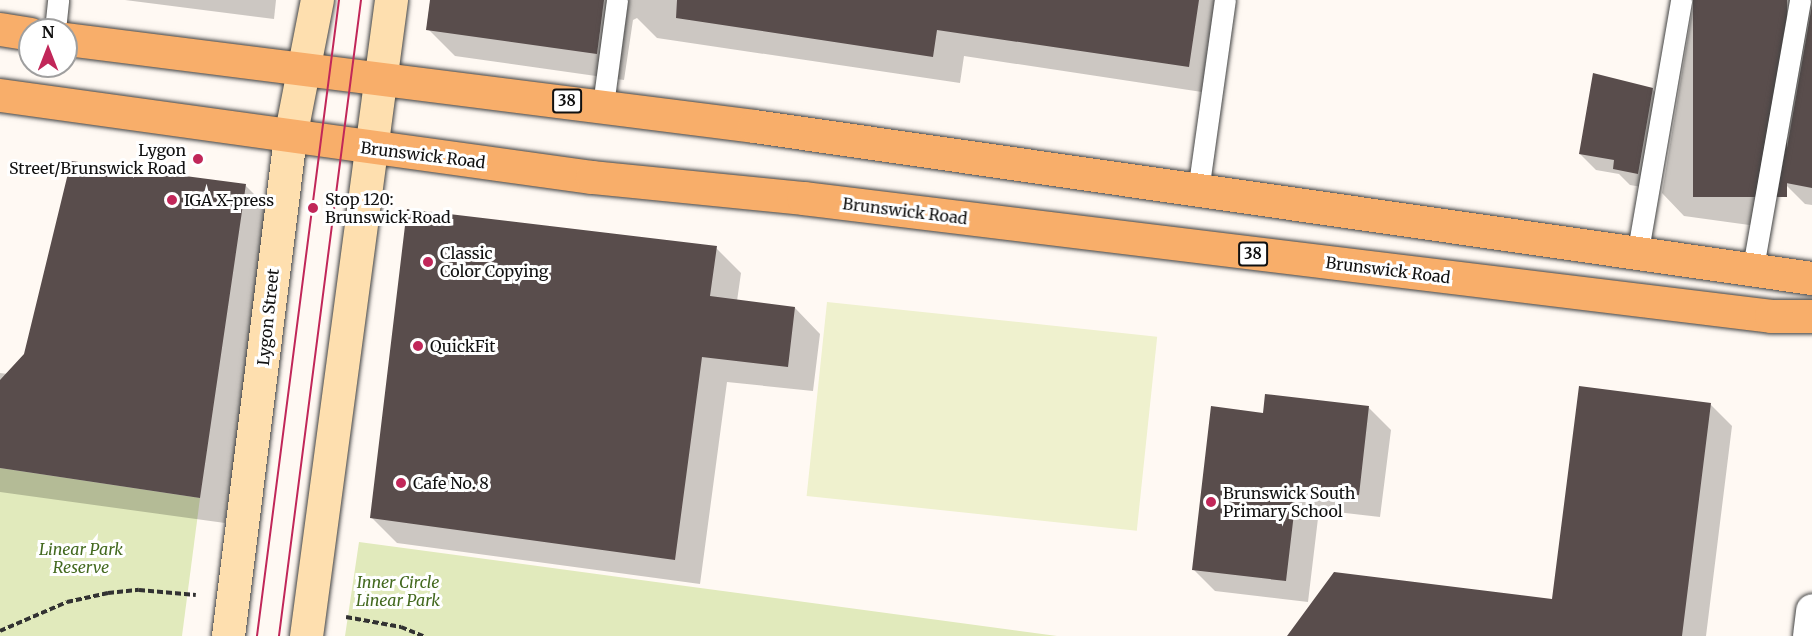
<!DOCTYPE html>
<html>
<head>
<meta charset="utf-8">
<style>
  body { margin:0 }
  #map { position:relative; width:1812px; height:636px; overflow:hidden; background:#fff9f3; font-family:Merriweather,serif }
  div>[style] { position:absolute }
  .green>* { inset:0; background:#e1eabc }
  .pitch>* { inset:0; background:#eff1ce; transform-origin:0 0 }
  .shadow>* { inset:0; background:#0003 }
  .building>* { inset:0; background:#594d4c; transform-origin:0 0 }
  .path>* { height:4px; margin-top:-2px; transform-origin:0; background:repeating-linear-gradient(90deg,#323232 0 6px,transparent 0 9px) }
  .roads { filter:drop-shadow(0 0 2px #434343) drop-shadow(0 0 2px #434343) }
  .lane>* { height:21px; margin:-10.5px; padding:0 10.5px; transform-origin:10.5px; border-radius:10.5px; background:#fff }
  .street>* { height:33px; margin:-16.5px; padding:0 16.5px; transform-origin:16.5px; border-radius:16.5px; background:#fff }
  .secondary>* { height:33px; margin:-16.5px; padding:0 16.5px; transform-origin:16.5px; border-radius:16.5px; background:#fedfaf }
  .primary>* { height:33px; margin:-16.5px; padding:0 16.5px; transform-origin:16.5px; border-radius:16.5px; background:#f8ae6a }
  .tram>* { height:1.5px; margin:-0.75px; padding:0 0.75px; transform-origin:0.75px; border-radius:0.75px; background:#c12759 }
  .dots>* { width:16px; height:16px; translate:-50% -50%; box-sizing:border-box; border:3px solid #fff; border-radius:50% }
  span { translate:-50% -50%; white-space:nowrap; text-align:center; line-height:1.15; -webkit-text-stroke:6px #fff; paint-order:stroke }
  .shield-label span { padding:2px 4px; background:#fff; border:2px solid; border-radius:4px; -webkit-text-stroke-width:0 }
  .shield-label { font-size:15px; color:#101010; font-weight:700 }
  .poi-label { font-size:16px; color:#101010 }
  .right { translate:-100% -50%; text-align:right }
  .left { translate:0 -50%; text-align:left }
  .street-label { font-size:16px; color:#101010 }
  .park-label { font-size:16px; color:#43691f; font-style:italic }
  .north { position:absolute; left:18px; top:18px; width:60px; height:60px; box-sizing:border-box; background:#fff; border:2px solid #9f9f9f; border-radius:50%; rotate:0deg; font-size:16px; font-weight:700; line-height:24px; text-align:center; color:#101010 }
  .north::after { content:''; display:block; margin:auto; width:21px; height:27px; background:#c12759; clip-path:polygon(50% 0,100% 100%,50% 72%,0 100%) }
</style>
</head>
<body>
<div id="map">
  <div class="green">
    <div style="clip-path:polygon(0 468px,200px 498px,182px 636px,0 636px)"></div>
    <div style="clip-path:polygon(359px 542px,678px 585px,1057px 636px,345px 636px)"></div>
  </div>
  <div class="pitch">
    <div style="left:827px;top:302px;width:332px;height:195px;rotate:6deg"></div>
  </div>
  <div class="shadow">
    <div style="clip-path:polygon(125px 0,276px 0,274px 19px)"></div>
    <div style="clip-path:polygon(431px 0,1229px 0,1215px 94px,964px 56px,960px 83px,657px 38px,637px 18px,633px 20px,624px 80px,455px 56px,428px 29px)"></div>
    <div style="clip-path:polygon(1694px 0,1812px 0,1812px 205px,1805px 204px,1780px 179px,1771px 228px,1684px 216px,1662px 193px)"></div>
    <div style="clip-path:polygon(1652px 89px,1668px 105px,1654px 189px,1630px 185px,1619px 174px,1596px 170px,1580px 154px)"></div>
    <div style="clip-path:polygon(245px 185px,271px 211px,225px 523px,0 492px,0 373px,8px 374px)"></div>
    <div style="clip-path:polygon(716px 248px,741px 273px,737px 301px,795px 308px,820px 334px,813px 391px,727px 382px,700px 584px,397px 543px,372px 518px)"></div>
    <div style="clip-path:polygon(1710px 404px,1732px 426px,1706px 636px,1290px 636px,1553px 601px)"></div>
    <div style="clip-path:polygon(1369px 408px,1391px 430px,1380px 517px,1319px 510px,1308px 602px,1215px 591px,1193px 569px,1265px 414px)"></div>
  </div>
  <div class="building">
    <div style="clip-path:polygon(430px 0,604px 0,597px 54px,426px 30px)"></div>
    <div style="clip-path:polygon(677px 0,1199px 0,1189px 67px,937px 30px,933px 57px,676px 18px)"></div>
    <div style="left:1693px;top:0;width:94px;height:197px"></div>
    <div style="clip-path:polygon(1812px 5px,1812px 188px,1781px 182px)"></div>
    <div style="clip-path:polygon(1593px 73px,1653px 88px,1638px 174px,1613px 169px,1614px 160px,1579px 154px)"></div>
    <div style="clip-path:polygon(71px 161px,246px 184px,200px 498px,0 468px,0 380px,24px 354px)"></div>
    <div style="clip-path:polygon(407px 209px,717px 246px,710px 296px,795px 307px,788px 367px,702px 357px,675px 560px,370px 518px)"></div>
    <div style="clip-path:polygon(1579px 386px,1711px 403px,1682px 636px,1287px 636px,1334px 572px,1552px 599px)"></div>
    <div style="clip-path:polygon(1265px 394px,1369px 406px,1359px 495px,1297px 488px,1286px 581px,1192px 570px,1211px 406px,1263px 413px)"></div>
  </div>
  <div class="path">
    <div style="left:346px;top:617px;width:56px;rotate:10.3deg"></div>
    <div style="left:401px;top:627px;width:24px;rotate:22deg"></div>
    <div style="left:0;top:631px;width:73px;rotate:-23.4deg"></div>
    <div style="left:67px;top:602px;width:42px;rotate:-12.4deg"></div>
    <div style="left:108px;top:593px;width:31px;rotate:-6deg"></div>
    <div style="left:139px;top:590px;width:57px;rotate:5deg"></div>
  </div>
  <div class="roads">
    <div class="lane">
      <div style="left:55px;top:30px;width:30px;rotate:-84deg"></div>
      <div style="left:603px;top:105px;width:106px;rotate:-82.4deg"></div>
      <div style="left:1198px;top:191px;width:193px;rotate:-82deg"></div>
      <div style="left:1638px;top:250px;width:254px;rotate:-80.2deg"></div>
      <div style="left:1753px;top:267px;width:271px;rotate:-80deg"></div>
    </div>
    <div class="street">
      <div style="left:1809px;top:636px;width:26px;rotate:-83deg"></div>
    </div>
    <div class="secondary">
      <div style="left:228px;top:636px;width:503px;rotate:-82.92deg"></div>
      <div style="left:290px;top:137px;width:140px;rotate:-78.9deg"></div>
      <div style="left:306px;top:636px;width:642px;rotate:-82.39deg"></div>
    </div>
    <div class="primary">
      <div style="left:0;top:29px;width:30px;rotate:9deg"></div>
      <div style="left:66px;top:39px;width:693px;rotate:7.21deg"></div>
      <div style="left:754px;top:126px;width:1069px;rotate:8.18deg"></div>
      <div style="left:0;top:95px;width:598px;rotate:7.89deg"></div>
      <div style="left:592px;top:177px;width:212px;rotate:5.7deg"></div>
      <div style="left:803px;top:198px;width:975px;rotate:6.95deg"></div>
      <div style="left:1771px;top:316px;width:41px"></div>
    </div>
  </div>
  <div class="tram">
    <div style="left:257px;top:636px;width:641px;rotate:-82.65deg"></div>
    <div style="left:279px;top:636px;width:641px;rotate:-82.65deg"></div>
  </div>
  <div class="dots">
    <div style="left:198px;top:159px;background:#c12759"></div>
    <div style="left:172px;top:200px;background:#c12759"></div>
    <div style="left:313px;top:208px;background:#c12759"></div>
    <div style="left:428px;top:262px;background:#c12759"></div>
    <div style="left:418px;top:346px;background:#c12759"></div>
    <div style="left:401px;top:483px;background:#c12759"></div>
    <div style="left:1211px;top:502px;background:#c12759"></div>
  </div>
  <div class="shield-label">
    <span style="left:567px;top:101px">38</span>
    <span style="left:1253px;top:254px">38</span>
  </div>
  <div class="poi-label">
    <span class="right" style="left:186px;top:159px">Lygon<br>Street/Brunswick Road</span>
    <span class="left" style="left:325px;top:208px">Stop 120:<br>Brunswick Road</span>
    <span class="left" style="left:184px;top:200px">IGA X-press</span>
    <span class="left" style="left:440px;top:262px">Classic<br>Color Copying</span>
    <span class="left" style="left:430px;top:346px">QuickFit</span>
    <span class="left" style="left:413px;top:483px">Cafe No. 8</span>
    <span class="left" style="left:1223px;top:502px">Brunswick South<br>Primary School</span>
  </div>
  <div class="street-label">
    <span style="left:423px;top:155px;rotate:7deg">Brunswick Road</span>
    <span style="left:905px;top:211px;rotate:7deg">Brunswick Road</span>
    <span style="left:1388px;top:270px;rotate:7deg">Brunswick Road</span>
    <span style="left:268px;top:317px;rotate:-84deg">Lygon Street</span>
  </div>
  <div class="park-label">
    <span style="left:81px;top:558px">Linear Park<br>Reserve</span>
    <span style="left:398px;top:591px">Inner Circle<br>Linear Park</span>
  </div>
  <div class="north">N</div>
</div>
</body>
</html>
